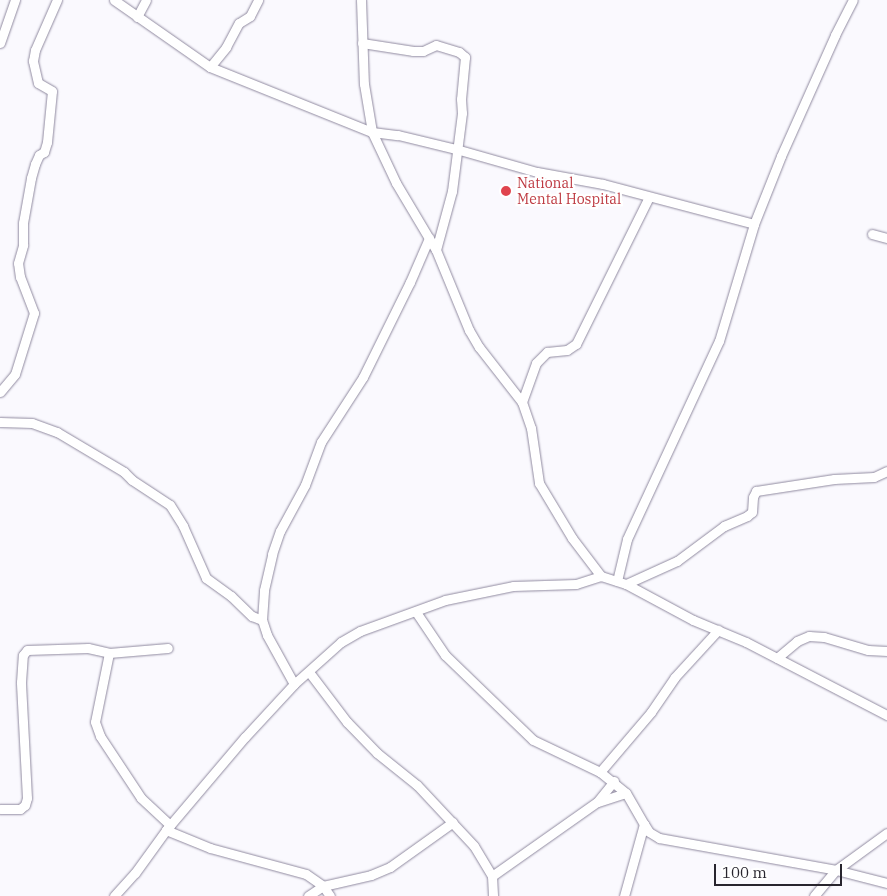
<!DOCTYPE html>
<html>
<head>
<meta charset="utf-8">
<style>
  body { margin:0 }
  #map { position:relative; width:887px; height:896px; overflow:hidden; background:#faf9fe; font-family:"IBM Plex Serif",serif }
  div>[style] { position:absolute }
  .roads { filter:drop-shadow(0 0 1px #908aa0) drop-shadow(0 0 1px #908aa0) }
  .minor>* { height:9px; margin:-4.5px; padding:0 4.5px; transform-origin:4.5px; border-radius:4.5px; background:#fff }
  .dots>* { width:14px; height:14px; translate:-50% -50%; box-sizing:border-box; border:2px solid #fff; border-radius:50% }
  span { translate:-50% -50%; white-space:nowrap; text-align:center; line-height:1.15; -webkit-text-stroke:4.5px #fff; paint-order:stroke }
  .health-label { font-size:14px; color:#be3a42 }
  .left { translate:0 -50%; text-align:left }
  .scale { position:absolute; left:714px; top:864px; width:128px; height:22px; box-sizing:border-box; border:2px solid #28252e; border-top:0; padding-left:6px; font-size:15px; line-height:18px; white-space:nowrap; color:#28252e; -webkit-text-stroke:4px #fff; paint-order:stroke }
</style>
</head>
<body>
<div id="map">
  <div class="roads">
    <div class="minor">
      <div style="left:114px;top:0;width:117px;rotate:34.9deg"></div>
      <div style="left:210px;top:67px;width:175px;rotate:21.9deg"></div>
      <div style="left:372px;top:132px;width:26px;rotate:7deg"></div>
      <div style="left:398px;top:135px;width:60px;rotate:13.6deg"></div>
      <div style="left:456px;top:149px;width:84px;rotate:15.9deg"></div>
      <div style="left:537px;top:172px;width:67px;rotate:10.3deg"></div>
      <div style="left:603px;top:184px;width:156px;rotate:14.8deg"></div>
      <div style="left:361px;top:0;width:84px;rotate:88deg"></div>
      <div style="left:364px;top:84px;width:49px;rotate:80.5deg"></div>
      <div style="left:372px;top:132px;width:56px;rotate:64.8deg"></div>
      <div style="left:396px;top:183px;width:78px;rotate:59.2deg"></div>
      <div style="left:436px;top:250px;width:87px;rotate:67.6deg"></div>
      <div style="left:469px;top:330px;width:20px;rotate:60deg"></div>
      <div style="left:479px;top:347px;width:70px;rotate:52deg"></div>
      <div style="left:522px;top:402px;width:28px;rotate:71deg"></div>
      <div style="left:531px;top:428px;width:56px;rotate:81.7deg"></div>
      <div style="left:539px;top:483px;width:64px;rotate:59deg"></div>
      <div style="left:572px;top:538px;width:48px;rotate:52.7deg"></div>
      <div style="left:601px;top:576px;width:26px;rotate:18deg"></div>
      <div style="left:626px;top:584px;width:76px;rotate:28.2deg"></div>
      <div style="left:693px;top:620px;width:57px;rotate:22.5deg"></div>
      <div style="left:746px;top:642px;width:159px;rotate:27.4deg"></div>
      <div style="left:137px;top:17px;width:19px;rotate:-62deg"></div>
      <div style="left:0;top:43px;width:46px;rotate:-70.8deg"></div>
      <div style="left:362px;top:43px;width:52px;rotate:8.9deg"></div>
      <div style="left:413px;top:51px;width:10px"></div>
      <div style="left:423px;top:51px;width:14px;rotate:-25deg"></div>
      <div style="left:436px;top:45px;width:24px;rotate:17deg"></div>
      <div style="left:459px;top:52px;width:8px;rotate:40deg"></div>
      <div style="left:465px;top:57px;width:42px;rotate:95.4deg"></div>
      <div style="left:461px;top:99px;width:14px;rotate:86deg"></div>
      <div style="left:462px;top:113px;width:79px;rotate:97.3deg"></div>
      <div style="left:452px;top:191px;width:61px;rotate:105.2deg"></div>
      <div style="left:210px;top:67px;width:26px;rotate:-51deg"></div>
      <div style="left:226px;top:47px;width:27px;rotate:-62deg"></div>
      <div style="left:239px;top:23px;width:13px;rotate:-32deg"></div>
      <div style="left:250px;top:16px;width:18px;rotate:-63deg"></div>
      <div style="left:872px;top:234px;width:16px;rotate:15deg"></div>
      <div style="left:0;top:392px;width:23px;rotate:-50deg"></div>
      <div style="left:15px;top:374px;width:64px;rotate:-72.7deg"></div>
      <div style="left:34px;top:313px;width:39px;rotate:-111deg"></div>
      <div style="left:20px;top:277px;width:14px;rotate:-98deg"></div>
      <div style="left:18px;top:263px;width:19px;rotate:-74deg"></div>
      <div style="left:23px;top:245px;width:22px;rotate:-90deg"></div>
      <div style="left:23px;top:223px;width:46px;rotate:-79.9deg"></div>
      <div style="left:31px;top:178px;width:15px;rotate:-74deg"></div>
      <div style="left:35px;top:164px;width:10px;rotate:-66deg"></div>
      <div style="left:39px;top:155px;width:6px;rotate:-31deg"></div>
      <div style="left:44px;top:152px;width:10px;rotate:-73deg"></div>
      <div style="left:47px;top:142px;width:51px;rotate:-84.4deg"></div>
      <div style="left:52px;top:91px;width:16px;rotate:-150deg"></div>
      <div style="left:38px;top:83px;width:23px;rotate:-103deg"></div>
      <div style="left:33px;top:61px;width:11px;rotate:-80deg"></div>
      <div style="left:35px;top:50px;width:55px;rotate:-66.3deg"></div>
      <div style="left:522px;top:402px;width:41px;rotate:-70.3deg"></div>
      <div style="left:536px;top:363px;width:16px;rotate:-45deg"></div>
      <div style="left:547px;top:352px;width:20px;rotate:-6deg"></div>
      <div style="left:567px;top:350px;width:11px;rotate:-34deg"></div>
      <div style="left:576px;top:344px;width:164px;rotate:-63.6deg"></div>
      <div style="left:0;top:422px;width:32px;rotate:2deg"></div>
      <div style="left:32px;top:423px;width:27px;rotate:20deg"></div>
      <div style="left:57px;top:432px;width:78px;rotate:30.8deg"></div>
      <div style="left:124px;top:472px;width:11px;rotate:45deg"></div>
      <div style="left:132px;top:480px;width:45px;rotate:33.3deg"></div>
      <div style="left:170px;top:505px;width:25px;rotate:58deg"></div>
      <div style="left:183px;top:526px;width:57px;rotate:66.1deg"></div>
      <div style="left:206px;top:578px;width:31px;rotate:36deg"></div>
      <div style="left:231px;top:596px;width:29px;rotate:44deg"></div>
      <div style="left:252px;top:616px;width:11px;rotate:22deg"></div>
      <div style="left:617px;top:581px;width:43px;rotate:-76.6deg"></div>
      <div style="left:627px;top:539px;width:218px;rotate:-65.1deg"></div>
      <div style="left:719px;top:341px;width:122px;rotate:-73.3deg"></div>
      <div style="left:754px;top:224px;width:73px;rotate:-68.3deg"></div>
      <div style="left:781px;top:156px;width:133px;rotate:-65.9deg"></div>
      <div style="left:835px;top:35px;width:39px;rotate:-63deg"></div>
      <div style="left:626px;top:584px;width:56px;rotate:-24.3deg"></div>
      <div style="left:677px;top:561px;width:59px;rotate:-36.7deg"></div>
      <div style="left:724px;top:526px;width:25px;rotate:-23deg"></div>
      <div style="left:747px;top:516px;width:6px;rotate:-39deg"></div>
      <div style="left:752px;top:512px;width:15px;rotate:-86deg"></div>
      <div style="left:753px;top:497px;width:7px;rotate:-63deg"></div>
      <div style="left:756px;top:491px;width:79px;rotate:-8.7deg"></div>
      <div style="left:834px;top:479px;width:40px;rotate:-2.9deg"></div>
      <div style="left:874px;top:477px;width:14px;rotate:-25deg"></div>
      <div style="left:416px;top:612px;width:52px;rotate:56deg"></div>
      <div style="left:445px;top:655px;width:122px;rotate:44deg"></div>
      <div style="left:533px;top:740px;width:74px;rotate:25.5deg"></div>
      <div style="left:600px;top:772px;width:33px;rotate:39deg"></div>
      <div style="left:626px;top:793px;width:36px;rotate:60deg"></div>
      <div style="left:644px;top:824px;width:75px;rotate:105.5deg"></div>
      <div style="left:109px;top:653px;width:70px;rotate:101.5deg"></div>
      <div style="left:95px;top:722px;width:15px;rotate:70deg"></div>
      <div style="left:100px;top:736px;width:74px;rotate:56.5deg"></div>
      <div style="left:141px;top:798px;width:40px;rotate:43deg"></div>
      <div style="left:777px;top:658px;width:26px;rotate:-40deg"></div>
      <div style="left:797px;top:641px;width:13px;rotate:-23deg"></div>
      <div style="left:809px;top:636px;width:15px;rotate:4deg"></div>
      <div style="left:824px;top:637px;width:46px;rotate:16.5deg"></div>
      <div style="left:868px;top:650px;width:19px;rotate:3deg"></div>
      <div style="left:309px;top:672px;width:63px;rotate:52.8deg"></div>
      <div style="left:347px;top:722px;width:43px;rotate:45.9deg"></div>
      <div style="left:377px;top:753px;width:51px;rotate:38.7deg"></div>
      <div style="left:417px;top:785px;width:83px;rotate:46.9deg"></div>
      <div style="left:474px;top:846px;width:35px;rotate:59deg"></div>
      <div style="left:492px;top:876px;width:20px;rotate:87deg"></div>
      <div style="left:294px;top:684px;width:56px;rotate:-118.9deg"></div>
      <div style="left:267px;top:635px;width:16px;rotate:-108deg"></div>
      <div style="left:262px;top:620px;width:30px;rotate:-86deg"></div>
      <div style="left:264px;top:590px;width:37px;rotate:-77deg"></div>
      <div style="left:272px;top:554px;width:24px;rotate:-71deg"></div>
      <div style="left:280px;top:531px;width:52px;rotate:-61.5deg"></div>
      <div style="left:305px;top:485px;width:46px;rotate:-69.6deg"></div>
      <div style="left:321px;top:442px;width:77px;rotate:-57.1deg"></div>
      <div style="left:363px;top:377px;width:106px;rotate:-63.7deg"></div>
      <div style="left:410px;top:282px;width:48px;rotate:-66.6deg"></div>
      <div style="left:600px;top:772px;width:79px;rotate:-49.6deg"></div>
      <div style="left:651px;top:712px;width:42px;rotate:-55.6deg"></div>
      <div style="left:675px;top:677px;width:64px;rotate:-47.5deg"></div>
      <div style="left:598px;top:802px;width:29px;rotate:-18deg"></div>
      <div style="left:0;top:809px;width:20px"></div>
      <div style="left:20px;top:809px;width:6px;rotate:-39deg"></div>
      <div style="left:25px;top:805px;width:7px;rotate:-74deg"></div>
      <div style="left:27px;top:798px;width:116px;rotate:-93deg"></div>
      <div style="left:21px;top:682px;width:27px;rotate:-86deg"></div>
      <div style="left:23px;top:655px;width:6px;rotate:-51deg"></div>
      <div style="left:27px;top:650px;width:61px;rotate:-1.9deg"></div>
      <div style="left:88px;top:648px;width:22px;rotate:13deg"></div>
      <div style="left:109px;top:653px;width:59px;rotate:-4.8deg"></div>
      <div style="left:644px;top:824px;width:9px;rotate:58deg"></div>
      <div style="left:649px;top:832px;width:12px;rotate:31deg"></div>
      <div style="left:659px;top:838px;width:180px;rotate:10.2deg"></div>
      <div style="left:836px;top:870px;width:53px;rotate:14.3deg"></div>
      <div style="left:166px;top:830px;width:48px;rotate:22.2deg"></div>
      <div style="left:210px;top:848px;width:99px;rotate:15.2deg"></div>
      <div style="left:306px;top:874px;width:21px;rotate:35deg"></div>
      <div style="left:323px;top:886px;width:12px;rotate:55deg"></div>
      <div style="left:492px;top:876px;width:128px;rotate:-35.2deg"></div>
      <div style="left:597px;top:802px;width:27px;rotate:-51deg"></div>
      <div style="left:114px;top:896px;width:31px;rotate:-48deg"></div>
      <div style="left:135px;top:873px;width:53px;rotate:-54.2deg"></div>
      <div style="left:166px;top:830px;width:122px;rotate:-49.7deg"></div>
      <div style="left:245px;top:737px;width:72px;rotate:-47.2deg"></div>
      <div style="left:294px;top:684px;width:63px;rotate:-41.8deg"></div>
      <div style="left:341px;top:642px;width:22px;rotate:-30deg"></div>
      <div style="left:360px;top:631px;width:90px;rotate:-20deg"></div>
      <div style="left:445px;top:600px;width:69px;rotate:-11.6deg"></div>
      <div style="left:513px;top:586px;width:63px;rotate:-1.8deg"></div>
      <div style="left:576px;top:584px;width:26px;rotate:-18deg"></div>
      <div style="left:308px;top:896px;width:18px;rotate:-34deg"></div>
      <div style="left:323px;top:886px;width:49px;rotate:-12.9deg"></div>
      <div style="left:371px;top:875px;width:21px;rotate:-23deg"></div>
      <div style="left:390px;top:867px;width:77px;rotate:-35.5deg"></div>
      <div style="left:814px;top:896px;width:34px;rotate:-50deg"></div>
      <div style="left:836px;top:870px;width:63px;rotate:-36deg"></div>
    </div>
  </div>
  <div class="dots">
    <div style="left:506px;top:191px;background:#e0444e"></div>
  </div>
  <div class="health-label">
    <span class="left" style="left:517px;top:191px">National<br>Mental Hospital</span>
  </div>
  <div class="scale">100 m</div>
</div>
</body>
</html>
